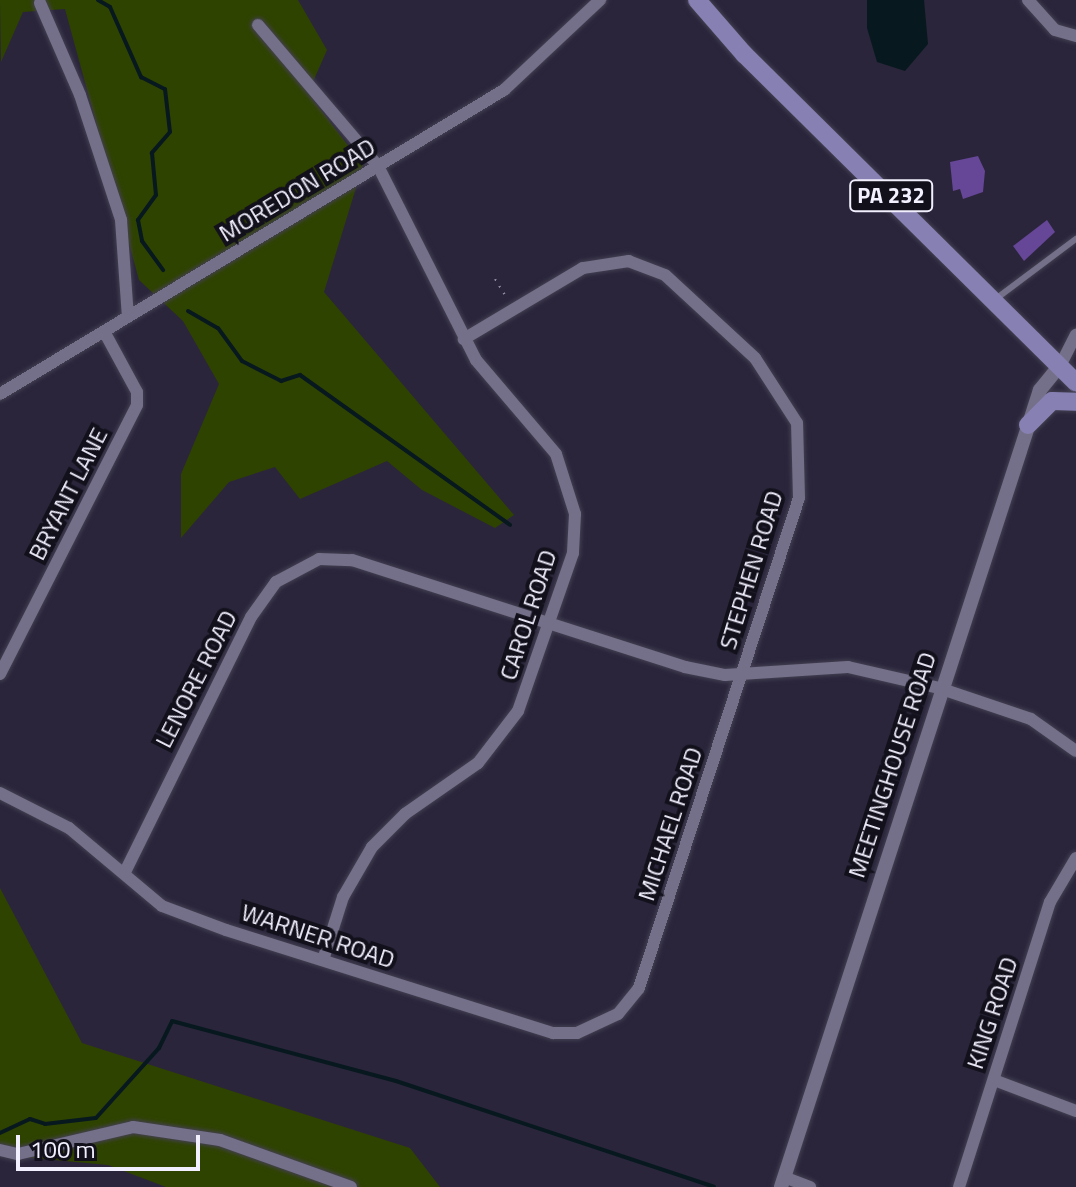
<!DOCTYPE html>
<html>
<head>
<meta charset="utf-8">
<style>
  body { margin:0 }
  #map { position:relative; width:1076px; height:1187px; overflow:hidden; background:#2a253b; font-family:"Titillium Web",sans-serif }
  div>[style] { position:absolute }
  .green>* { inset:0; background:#2f4300 }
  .water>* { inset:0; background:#07191e }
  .stream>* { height:4px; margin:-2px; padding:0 2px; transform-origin:2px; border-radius:2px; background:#07191e }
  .building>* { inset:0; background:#654697 }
  .path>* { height:2px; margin-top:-1px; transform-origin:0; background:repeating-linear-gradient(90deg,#8d899c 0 2px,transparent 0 8px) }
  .roads { filter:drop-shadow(0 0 2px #444052) drop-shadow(0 0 2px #444052) }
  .service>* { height:6px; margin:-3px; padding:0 3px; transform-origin:3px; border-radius:3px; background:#757089 }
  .minor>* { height:12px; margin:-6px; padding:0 6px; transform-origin:6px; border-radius:6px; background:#757089 }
  .tertiary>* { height:14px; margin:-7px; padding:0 7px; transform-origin:7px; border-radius:7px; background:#757089 }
  .primary>* { height:18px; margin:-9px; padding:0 9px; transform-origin:9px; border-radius:9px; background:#8781b3 }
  span { translate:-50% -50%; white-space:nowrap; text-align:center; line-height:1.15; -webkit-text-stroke:8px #12101a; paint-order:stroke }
  .shield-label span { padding:2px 6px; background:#12101a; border:2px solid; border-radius:6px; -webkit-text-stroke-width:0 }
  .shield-label { font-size:22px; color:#f2effe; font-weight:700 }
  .street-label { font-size:24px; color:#f2effe }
  .scale { position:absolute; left:16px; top:1135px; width:184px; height:36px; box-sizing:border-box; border:4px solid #f2effe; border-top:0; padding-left:10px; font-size:24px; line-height:28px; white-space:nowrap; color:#f2effe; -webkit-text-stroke:6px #12101a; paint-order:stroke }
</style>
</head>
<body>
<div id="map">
  <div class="green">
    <div style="clip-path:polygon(0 0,298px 0,327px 50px,308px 93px,363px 165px,324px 292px,514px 515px,495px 528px,422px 490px,387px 461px,300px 499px,275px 467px,229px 482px,181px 538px,181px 474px,219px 384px,183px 321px,139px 280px,65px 9px,23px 12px,1px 62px)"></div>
    <div style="clip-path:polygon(0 888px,82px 1043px,410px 1148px,440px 1187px,166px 1187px,108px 1165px,0 1155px)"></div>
  </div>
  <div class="water">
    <div style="clip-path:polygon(867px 0,924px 0,928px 44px,905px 71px,877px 62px,867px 28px)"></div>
  </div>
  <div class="stream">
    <div style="left:98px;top:0;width:14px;rotate:30deg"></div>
    <div style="left:110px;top:7px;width:77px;rotate:66.1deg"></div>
    <div style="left:141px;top:77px;width:27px;rotate:27deg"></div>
    <div style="left:165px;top:89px;width:43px;rotate:83.4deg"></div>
    <div style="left:170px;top:132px;width:28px;rotate:131deg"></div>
    <div style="left:152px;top:153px;width:42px;rotate:84.6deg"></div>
    <div style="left:156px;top:195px;width:31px;rotate:126deg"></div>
    <div style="left:138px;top:220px;width:21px;rotate:79deg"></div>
    <div style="left:142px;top:241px;width:36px;rotate:54deg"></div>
    <div style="left:188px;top:311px;width:34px;rotate:30deg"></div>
    <div style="left:218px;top:328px;width:41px;rotate:54deg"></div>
    <div style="left:242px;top:361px;width:44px;rotate:27.1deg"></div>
    <div style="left:281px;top:381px;width:20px;rotate:-18deg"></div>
    <div style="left:300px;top:375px;width:258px;rotate:35.5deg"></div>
    <div style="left:0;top:1133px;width:33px;rotate:-25deg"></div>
    <div style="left:30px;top:1119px;width:16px;rotate:18deg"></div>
    <div style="left:45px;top:1124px;width:51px;rotate:-6.7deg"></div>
    <div style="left:96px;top:1118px;width:94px;rotate:-48deg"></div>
    <div style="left:159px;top:1048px;width:30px;rotate:-64deg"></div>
    <div style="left:172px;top:1021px;width:232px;rotate:15deg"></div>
    <div style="left:396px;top:1081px;width:335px;rotate:18.4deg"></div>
  </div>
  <div class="building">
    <div style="clip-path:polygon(978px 156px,985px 171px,983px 192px,963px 199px,960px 189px,953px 191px,950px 162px)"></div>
    <div style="clip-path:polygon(1047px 220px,1055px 232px,1024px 261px,1013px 246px)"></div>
  </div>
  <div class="path">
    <div style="left:495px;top:279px;width:22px;rotate:58deg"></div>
  </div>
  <div class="roads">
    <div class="service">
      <div style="left:997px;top:298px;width:99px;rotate:-36.8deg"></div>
    </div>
    <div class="minor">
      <div style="left:1028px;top:0;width:40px;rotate:48deg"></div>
      <div style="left:1055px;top:30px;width:22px;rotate:16deg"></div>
      <div style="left:40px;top:3px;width:100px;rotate:66.5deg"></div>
      <div style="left:80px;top:95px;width:132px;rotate:71.8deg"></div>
      <div style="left:121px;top:220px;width:97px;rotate:85.9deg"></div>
      <div style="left:258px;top:25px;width:185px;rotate:49.6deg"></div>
      <div style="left:378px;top:166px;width:217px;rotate:63.2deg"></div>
      <div style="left:476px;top:360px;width:123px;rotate:49.6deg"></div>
      <div style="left:556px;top:454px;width:63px;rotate:72.4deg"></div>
      <div style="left:575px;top:514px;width:39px;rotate:93deg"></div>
      <div style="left:573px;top:553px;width:167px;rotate:109.2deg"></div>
      <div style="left:518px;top:711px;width:66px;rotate:127.6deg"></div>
      <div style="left:478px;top:763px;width:89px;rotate:145.1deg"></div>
      <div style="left:405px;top:814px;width:47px;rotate:135deg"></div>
      <div style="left:372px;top:847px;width:58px;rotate:120.1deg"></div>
      <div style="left:343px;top:897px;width:66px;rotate:107.6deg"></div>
      <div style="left:1061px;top:364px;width:33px;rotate:-63deg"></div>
      <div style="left:0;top:394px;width:589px;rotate:-31.1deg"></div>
      <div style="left:504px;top:90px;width:132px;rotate:-43.2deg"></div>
      <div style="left:0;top:674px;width:302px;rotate:-63deg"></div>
      <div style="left:137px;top:405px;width:13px;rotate:-90deg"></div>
      <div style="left:137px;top:392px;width:67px;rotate:-118.5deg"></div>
      <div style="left:0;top:793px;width:77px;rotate:26.9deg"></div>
      <div style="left:69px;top:828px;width:121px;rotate:40deg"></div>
      <div style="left:162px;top:906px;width:68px;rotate:20.6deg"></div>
      <div style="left:226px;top:930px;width:343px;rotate:17.5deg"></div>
      <div style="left:553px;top:1033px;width:24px"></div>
      <div style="left:577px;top:1033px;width:45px;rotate:-24.9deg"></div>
      <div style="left:618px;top:1014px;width:33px;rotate:-51deg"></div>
      <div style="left:639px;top:988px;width:515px;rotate:-71.92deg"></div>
      <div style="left:799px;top:498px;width:75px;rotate:-91.5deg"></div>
      <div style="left:797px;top:423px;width:77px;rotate:-122.9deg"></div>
      <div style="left:755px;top:358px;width:122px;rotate:-137.3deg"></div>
      <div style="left:665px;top:275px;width:39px;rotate:-159deg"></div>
      <div style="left:629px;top:261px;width:47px;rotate:171.3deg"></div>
      <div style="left:583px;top:268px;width:139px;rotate:149.2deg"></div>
      <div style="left:125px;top:872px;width:284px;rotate:-63.7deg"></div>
      <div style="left:251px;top:617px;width:43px;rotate:-54.5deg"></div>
      <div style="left:276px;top:582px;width:49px;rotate:-28.1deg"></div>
      <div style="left:319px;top:559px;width:33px;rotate:2deg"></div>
      <div style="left:352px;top:560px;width:350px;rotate:17.8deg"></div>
      <div style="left:685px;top:667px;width:41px;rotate:11.3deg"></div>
      <div style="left:725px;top:675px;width:123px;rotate:-3.7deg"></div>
      <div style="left:848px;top:667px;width:93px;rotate:13deg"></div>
      <div style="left:939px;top:688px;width:97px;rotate:18.6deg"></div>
      <div style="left:1031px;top:719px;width:55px;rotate:35.4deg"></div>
      <div style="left:994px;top:1080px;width:88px;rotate:20.7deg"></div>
      <div style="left:0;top:1150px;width:18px;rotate:13deg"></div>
      <div style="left:18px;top:1154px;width:118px;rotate:-13.2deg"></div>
      <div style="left:133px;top:1127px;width:88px;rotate:8.5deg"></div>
      <div style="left:220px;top:1140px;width:139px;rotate:19.7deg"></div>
      <div style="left:784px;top:1177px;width:28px;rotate:21deg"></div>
      <div style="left:959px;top:1187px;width:299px;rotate:-72.3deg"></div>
      <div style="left:1050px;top:902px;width:51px;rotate:-59.4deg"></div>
    </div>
    <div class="tertiary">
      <div style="left:781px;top:1187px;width:838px;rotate:-72deg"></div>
      <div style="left:1040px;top:390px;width:33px;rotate:-51deg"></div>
    </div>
    <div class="primary">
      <div style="left:697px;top:0;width:72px;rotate:49deg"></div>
      <div style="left:744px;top:54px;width:467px;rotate:44.7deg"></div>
      <div style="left:1028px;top:425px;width:34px;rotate:-45deg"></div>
      <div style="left:1052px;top:401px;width:24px;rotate:2deg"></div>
    </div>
  </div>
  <div class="shield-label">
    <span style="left:891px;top:196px">PA 232</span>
  </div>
  <div class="street-label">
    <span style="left:297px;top:190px;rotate:-31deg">MOREDON ROAD</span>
    <span style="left:68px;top:494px;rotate:-63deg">BRYANT LANE</span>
    <span style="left:751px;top:570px;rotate:-73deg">STEPHEN ROAD</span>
    <span style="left:528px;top:615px;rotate:-72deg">CAROL ROAD</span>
    <span style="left:196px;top:679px;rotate:-63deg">LENORE ROAD</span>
    <span style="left:892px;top:765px;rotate:-72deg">MEETINGHOUSE ROAD</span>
    <span style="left:670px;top:824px;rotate:-72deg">MICHAEL ROAD</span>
    <span style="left:318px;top:936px;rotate:18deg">WARNER ROAD</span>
    <span style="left:992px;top:1013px;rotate:-72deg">KING ROAD</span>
  </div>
  <div class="scale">100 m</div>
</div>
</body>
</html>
